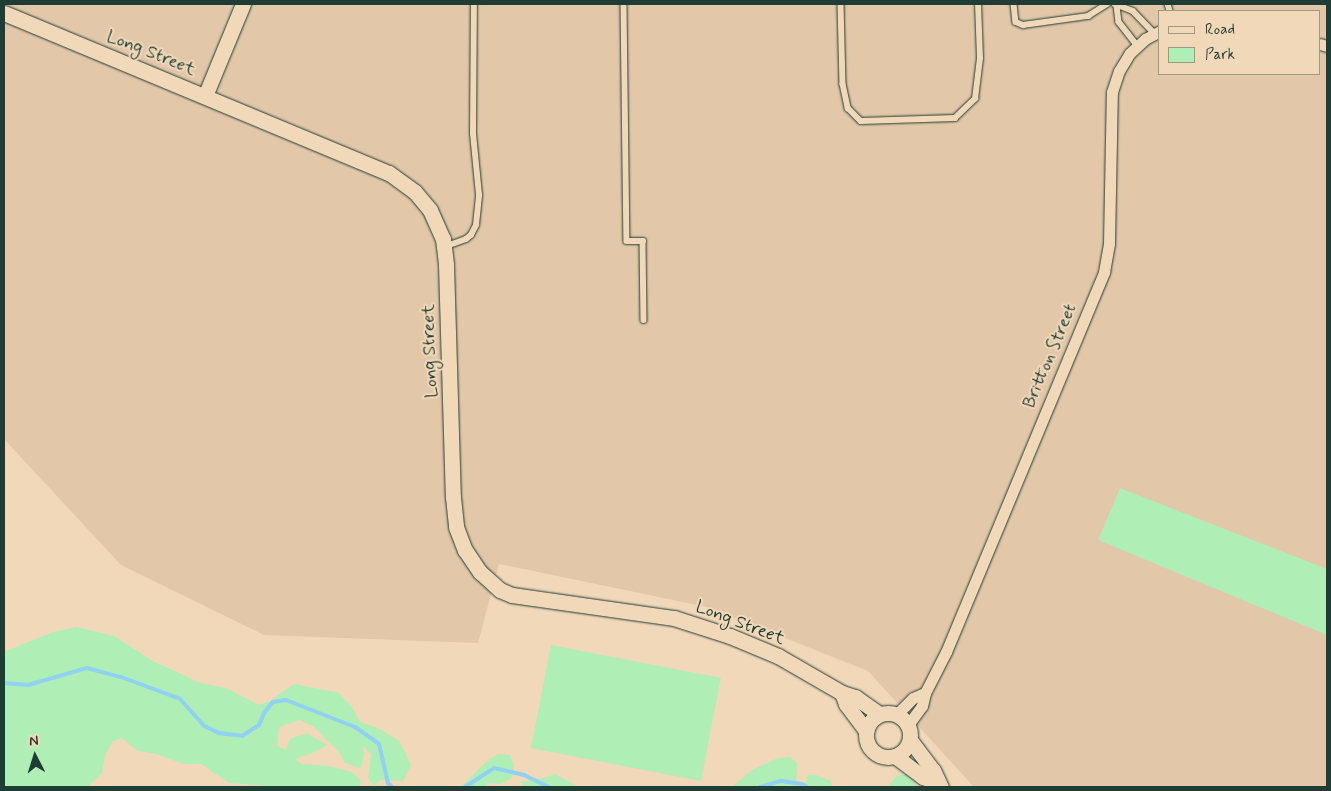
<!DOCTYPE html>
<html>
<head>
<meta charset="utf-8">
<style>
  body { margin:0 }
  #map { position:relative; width:1331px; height:791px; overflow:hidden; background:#f1d8b9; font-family:Mynerve,sans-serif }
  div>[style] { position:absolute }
  .built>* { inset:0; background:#e2c7a8 }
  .green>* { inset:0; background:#afeeb4; transform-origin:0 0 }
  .stream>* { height:4px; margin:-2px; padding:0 2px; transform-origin:2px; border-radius:2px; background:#91d1f3 }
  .roads { filter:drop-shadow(0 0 1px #1f3d34) drop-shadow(0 0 1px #1f3d34) }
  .service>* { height:5.5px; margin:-2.75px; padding:0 2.75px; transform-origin:2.75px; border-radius:2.75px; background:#f1d8b9 }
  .minor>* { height:11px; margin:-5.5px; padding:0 5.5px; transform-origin:5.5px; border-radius:5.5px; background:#f1d8b9 }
  .tertiary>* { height:15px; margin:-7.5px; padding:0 7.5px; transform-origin:7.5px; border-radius:7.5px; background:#f1d8b9 }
  .tertiary>.ring { margin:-7.5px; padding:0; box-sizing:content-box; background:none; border:15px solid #f1d8b9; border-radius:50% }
  span { translate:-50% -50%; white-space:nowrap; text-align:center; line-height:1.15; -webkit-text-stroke:4px #f1d8b9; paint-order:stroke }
  .street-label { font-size:18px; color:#1f3d34 }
  .frame { position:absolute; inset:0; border:5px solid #1f3d34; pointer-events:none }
  .legend { position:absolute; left:1158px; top:10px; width:162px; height:65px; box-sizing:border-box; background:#f1d8b9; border:1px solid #9d9a84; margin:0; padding:6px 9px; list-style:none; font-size:15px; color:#1f3d34 }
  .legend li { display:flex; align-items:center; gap:10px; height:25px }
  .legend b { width:25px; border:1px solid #9d9a84 }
  .north { position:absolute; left:10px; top:731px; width:50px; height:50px; -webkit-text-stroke:4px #f1d8b9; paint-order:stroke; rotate:355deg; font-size:14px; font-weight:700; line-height:20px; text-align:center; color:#1f3d34 }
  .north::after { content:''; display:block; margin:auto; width:18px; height:22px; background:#1f3d34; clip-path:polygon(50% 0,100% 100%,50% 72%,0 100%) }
</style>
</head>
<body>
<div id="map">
  <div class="built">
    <div style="clip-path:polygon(evenodd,4px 4px,1327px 4px,1327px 787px,974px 787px,868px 671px,707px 607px,499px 564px,478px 643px,264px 635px,121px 565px,4px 439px,4px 4px,1160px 11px,1320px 11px,1320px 74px,1160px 74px,1160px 11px)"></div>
  </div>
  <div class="green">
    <div style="clip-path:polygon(1120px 488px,1327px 569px,1327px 635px,1098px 540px)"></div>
    <div style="clip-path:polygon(77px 627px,114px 636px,153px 661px,200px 683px,226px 688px,259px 705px,270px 701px,294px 684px,339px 693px,351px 706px,360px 722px,378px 728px,399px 741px,411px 765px,403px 781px,380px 780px,374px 786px,368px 778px,371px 754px,363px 746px,364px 754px,361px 769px,344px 762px,340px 753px,313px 726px,299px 720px,279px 727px,277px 746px,286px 750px,290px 739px,307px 733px,327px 745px,312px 753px,295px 759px,302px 764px,328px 766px,352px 772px,361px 781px,359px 787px,277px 787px,229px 783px,201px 764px,184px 764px,156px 754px,138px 751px,122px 738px,113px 741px,105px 755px,102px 773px,88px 787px,4px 787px,4px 652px,53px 632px)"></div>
    <div style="left:551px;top:645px;width:173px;height:105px;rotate:11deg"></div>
    <div style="clip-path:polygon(499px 754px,510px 755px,514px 765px,512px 778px,500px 784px,488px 783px,486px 787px,461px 787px,488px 760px)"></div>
    <div style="clip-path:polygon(790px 757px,797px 763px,796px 787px,732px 787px,752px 770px,778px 758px)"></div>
    <div style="clip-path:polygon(555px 774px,579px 787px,525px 787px,520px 782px,541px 779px)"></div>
    <div style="clip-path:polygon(808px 775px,816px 775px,831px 781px,832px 787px,803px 787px)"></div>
    <div style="clip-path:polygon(898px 775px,907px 775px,918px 787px,887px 787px)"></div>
  </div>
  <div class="stream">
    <div style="left:4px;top:683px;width:24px;rotate:5deg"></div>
    <div style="left:28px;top:685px;width:61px;rotate:-16.1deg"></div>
    <div style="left:87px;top:668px;width:35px;rotate:15deg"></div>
    <div style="left:121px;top:677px;width:63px;rotate:20.4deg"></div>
    <div style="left:180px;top:699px;width:36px;rotate:48deg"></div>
    <div style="left:204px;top:726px;width:17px;rotate:25deg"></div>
    <div style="left:219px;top:733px;width:23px;rotate:7deg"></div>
    <div style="left:242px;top:736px;width:20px;rotate:-33deg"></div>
    <div style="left:259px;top:725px;width:13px;rotate:-67deg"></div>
    <div style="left:264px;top:713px;width:14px;rotate:-51deg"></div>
    <div style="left:273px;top:702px;width:13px;rotate:-9deg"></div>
    <div style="left:286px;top:700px;width:74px;rotate:21.4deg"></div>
    <div style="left:355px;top:727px;width:29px;rotate:35deg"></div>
    <div style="left:379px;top:744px;width:40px;rotate:77deg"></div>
    <div style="left:388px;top:783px;width:6px;rotate:45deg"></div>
    <div style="left:465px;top:787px;width:35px;rotate:-33deg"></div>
    <div style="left:494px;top:768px;width:31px;rotate:13deg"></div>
    <div style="left:524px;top:775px;width:28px;rotate:26deg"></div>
    <div style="left:760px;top:787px;width:22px;rotate:-16deg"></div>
    <div style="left:781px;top:781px;width:21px;rotate:8deg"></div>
    <div style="left:802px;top:784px;width:6px;rotate:31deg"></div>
  </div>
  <div class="roads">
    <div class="service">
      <div style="left:624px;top:4px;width:237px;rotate:89.3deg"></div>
      <div style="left:627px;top:241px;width:16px"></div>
      <div style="left:643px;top:241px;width:79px;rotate:89.3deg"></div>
      <div style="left:841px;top:4px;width:80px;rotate:88.6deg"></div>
      <div style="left:843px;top:84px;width:25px;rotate:78deg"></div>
      <div style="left:848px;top:108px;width:18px;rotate:45deg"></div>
      <div style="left:861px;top:121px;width:94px;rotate:-1.8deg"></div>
      <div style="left:955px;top:118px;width:28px;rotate:-44deg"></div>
      <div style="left:975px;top:99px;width:41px;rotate:-83deg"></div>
      <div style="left:980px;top:58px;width:54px;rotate:-92.1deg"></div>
      <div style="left:1014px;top:4px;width:18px;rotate:84deg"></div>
      <div style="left:1016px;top:22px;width:8px;rotate:23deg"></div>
      <div style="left:1023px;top:25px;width:66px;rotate:-7.9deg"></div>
      <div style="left:1088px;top:16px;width:22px;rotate:-32deg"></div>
      <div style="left:1115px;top:4px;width:19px;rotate:21deg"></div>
      <div style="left:1133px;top:11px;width:30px;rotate:46deg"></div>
      <div style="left:1168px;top:4px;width:7px;rotate:74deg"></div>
      <div style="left:1117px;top:6px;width:16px;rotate:83deg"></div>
      <div style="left:1119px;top:22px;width:29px;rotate:52deg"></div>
      <div style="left:444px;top:247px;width:23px;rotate:-20deg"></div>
      <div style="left:466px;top:239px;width:6px;rotate:-39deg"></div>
      <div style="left:471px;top:235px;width:11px;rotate:-63deg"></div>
      <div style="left:476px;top:225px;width:30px;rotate:-84deg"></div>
      <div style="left:479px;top:195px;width:61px;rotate:-95.6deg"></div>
      <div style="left:473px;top:134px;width:130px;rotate:-89.6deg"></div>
    </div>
    <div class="minor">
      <div style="left:1320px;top:44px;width:7px;rotate:16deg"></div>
      <div style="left:897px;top:714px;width:23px;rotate:-45deg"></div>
      <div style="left:913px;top:698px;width:13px;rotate:-23deg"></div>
      <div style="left:908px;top:725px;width:24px;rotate:-54deg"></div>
      <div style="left:922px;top:706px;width:13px;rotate:-77deg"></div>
      <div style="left:925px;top:693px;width:46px;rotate:-62.9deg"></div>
      <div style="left:946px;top:652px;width:412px;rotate:-67.4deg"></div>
      <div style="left:1104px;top:272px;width:29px;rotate:-80deg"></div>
      <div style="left:1109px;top:243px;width:151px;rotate:-88.9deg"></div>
      <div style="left:1112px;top:92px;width:22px;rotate:-72deg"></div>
      <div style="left:1119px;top:71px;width:21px;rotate:-59deg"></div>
      <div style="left:1130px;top:53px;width:21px;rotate:-43deg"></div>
      <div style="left:1145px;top:39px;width:17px;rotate:-28deg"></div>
    </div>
    <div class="tertiary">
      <div style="left:4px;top:13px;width:417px;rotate:22.6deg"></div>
      <div style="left:389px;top:173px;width:32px;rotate:36deg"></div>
      <div style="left:415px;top:192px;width:23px;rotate:50deg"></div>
      <div style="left:430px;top:210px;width:32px;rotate:66deg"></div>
      <div style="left:443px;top:239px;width:26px;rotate:83deg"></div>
      <div style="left:446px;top:265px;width:232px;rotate:88.3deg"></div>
      <div style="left:453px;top:497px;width:30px;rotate:84deg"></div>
      <div style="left:456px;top:527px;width:25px;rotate:69deg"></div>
      <div style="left:465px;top:550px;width:27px;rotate:56deg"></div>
      <div style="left:480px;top:572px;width:27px;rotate:42deg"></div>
      <div style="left:500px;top:590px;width:13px;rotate:23deg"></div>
      <div style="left:512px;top:595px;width:164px;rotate:8.1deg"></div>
      <div style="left:674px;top:618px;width:59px;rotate:17.8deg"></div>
      <div style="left:730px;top:636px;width:52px;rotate:22.6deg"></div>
      <div style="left:778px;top:656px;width:74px;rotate:30deg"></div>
      <div style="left:842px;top:693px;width:14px;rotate:17deg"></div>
      <div style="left:855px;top:697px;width:29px;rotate:35deg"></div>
      <div style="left:205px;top:96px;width:100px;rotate:-67.6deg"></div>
      <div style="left:842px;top:693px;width:12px;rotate:70deg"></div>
      <div style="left:846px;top:704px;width:34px;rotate:53deg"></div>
      <div class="ring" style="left:866px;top:713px;width:29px;height:29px"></div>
      <div style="left:910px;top:740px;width:38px;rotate:53deg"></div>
      <div style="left:933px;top:770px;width:19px;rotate:65deg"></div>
      <div style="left:895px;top:756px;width:35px;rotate:37deg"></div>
      <div style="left:923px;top:777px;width:14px;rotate:21deg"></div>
    </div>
  </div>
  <div class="street-label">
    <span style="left:151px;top:53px;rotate:22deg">Long Street</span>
    <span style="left:430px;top:351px;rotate:-92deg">Long Street</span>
    <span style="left:1050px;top:356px;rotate:-67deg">Britton Street</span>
    <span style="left:740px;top:623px;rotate:21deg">Long Street</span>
  </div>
  <div class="frame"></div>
  <ul class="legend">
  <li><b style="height:6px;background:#f1d8b9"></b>Road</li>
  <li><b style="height:14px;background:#afeeb4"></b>Park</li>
  </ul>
  <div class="north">N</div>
</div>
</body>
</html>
